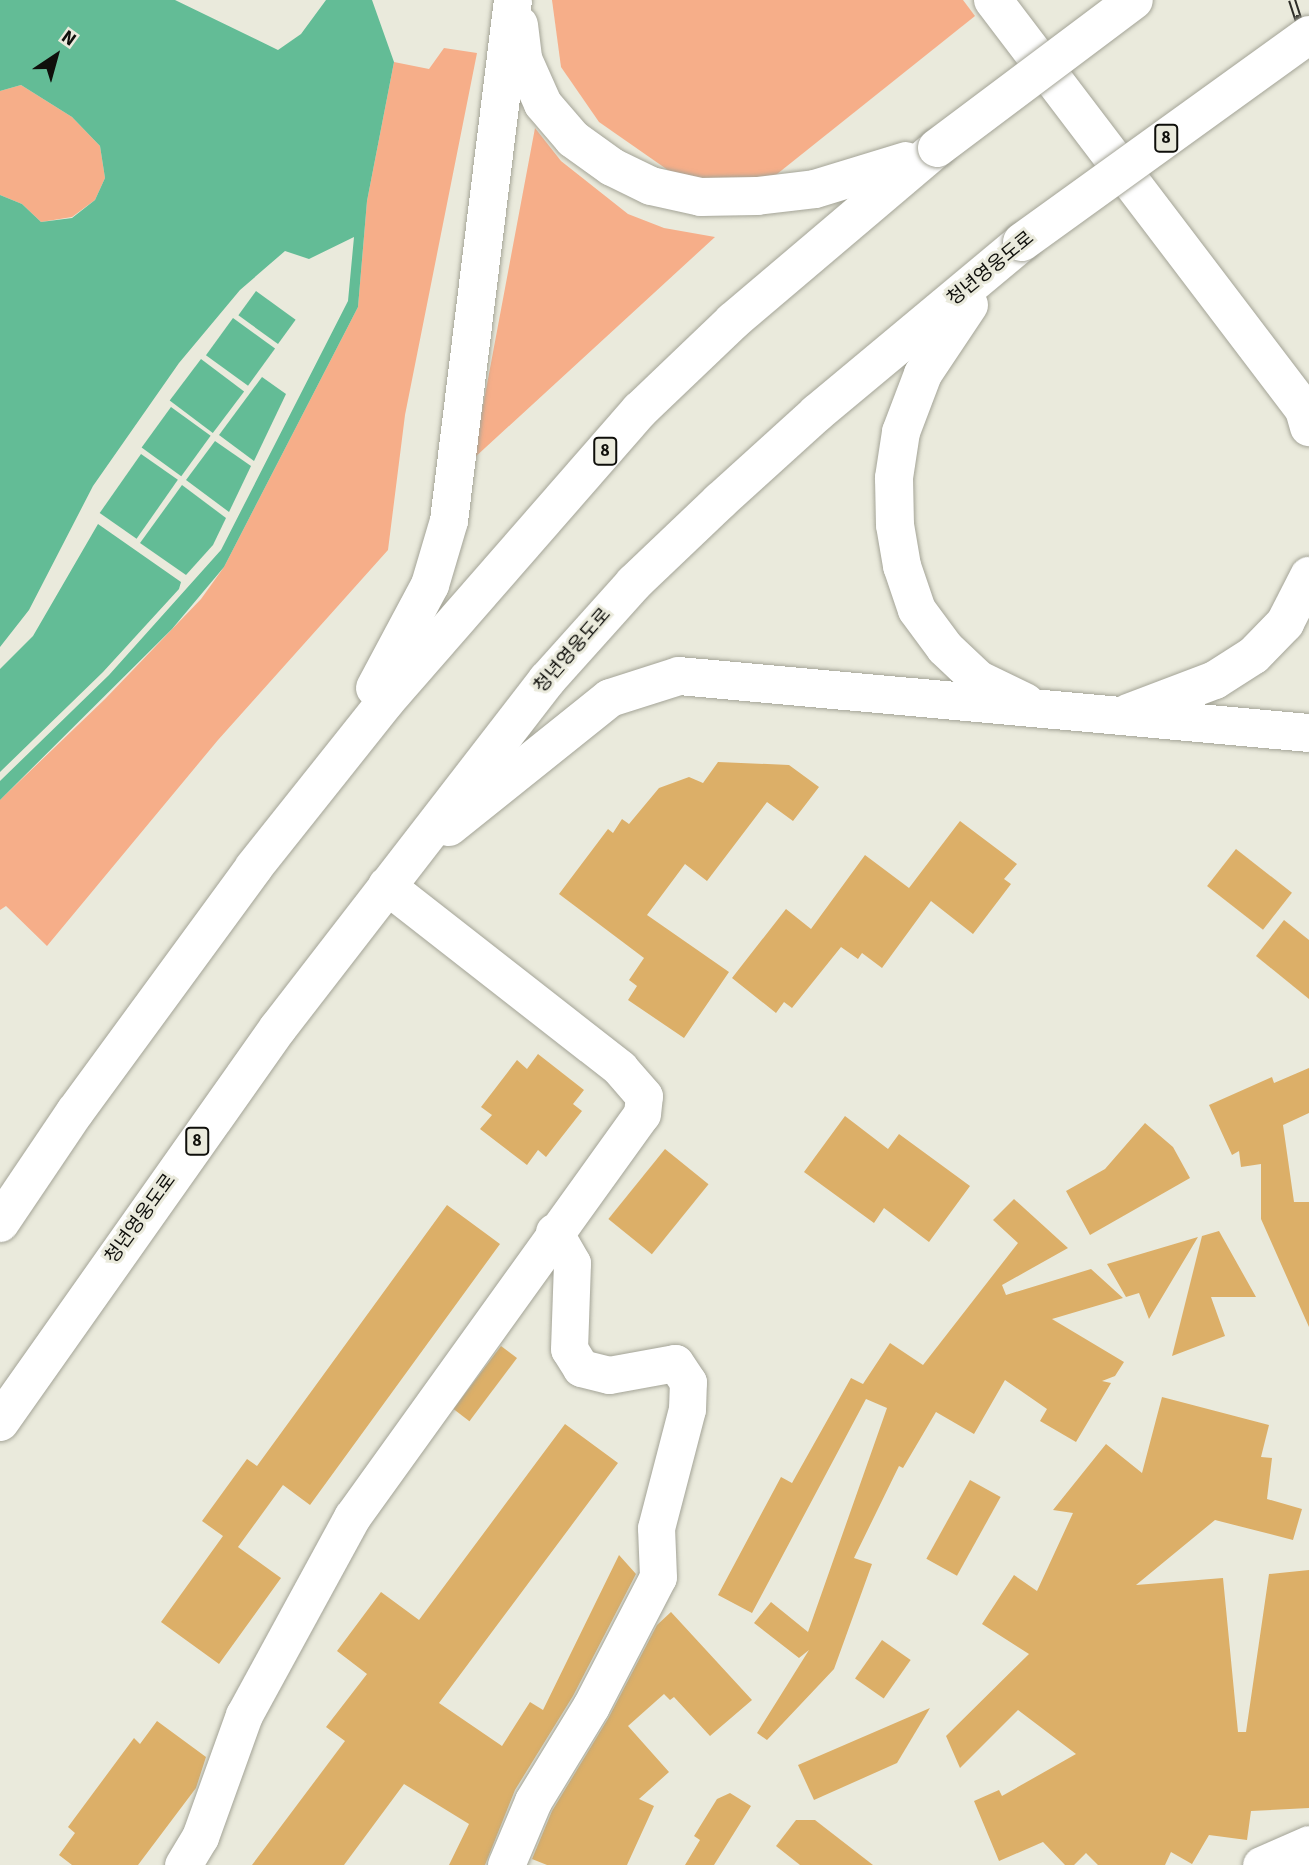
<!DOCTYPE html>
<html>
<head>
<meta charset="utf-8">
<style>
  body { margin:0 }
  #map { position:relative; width:1309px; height:1865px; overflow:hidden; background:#eaeadc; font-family:"Source Sans 3","Noto Sans KR",sans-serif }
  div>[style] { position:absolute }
  .green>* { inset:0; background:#f6ae89 }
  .water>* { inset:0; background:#63bc96; transform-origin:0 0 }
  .building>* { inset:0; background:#dcaf68; transform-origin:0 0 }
  .roads { filter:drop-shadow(0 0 2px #a4a497) drop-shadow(0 0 2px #a4a497) }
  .minor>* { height:37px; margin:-18.5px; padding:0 18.5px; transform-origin:18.5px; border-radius:18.5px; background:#fff }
  .secondary>* { height:38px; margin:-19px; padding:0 19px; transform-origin:19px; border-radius:19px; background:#fff }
  .motorway>* { height:38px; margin:-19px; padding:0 19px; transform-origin:19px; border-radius:19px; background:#fff }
  .rail>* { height:8px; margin-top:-4px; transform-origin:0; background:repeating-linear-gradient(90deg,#eaeadc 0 16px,#2c2c27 0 32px); box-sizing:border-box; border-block:2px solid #2c2c27 }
  .bridges { filter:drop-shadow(0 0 2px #a4a497) drop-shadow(0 0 2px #a4a497) }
  .motorway-bridge>* { height:38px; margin:-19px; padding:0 19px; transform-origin:19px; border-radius:19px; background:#fff }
  span { translate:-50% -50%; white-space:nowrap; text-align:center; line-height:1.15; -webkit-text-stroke:6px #eaeadc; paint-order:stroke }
  .shield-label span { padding:2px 5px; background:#eaeadc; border:2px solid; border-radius:5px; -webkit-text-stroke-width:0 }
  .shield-label { font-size:18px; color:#0f0f0b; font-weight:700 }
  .street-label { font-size:19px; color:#0f0f0b }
  .north { position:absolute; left:21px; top:21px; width:70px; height:70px; -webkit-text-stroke:5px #eaeadc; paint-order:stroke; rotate:36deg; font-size:19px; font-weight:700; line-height:28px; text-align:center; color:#0f0f0b }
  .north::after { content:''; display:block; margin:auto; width:24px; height:32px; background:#0f0f0b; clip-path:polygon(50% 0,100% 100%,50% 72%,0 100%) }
</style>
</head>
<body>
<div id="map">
  <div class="green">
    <div style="clip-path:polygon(552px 0,963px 0,975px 16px,762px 186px,675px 175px,599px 122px,561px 67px)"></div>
    <div style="clip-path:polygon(444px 48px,477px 53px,405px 415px,388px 550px,218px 740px,47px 946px,6px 906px,0 910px,0 800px,105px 699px,201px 599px,224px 567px,358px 307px,367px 201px,394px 62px,429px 69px)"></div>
    <div style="clip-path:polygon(21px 85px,72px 117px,100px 146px,105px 178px,95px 200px,72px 217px,41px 222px,22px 204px,0 195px,0 91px)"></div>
    <div style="clip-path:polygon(535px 128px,561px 161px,628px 214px,664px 228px,715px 237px,473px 459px)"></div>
  </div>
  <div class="water">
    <div style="clip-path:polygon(0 0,175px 0,278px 50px,301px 34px,326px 0,372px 0,394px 62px,367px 201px,358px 307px,224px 567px,172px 629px,0 800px,0 781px,109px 675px,221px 550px,348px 301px,354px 237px,309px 259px,285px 251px,240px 290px,179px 363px,93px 486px,29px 610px,0 647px,0 195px,22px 204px,41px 222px,72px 218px,95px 200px,105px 178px,100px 146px,72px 117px,21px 85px,0 91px)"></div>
    <div style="left:256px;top:291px;width:49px;height:30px;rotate:36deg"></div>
    <div style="left:233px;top:318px;width:52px;height:46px;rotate:36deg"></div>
    <div style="left:201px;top:359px;width:54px;height:52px;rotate:37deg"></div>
    <div style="clip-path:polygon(262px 377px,286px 394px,254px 461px,219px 435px)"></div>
    <div style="left:171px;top:407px;width:49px;height:50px;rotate:36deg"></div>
    <div style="clip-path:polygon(215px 441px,251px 466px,229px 512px,186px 480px)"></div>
    <div style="left:141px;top:454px;width:45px;height:72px;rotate:35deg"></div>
    <div style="clip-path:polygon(182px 485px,226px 518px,213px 545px,186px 575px,140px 543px)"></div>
    <div style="clip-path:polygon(98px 524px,181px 582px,179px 589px,103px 672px,0 772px,0 669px,33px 636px)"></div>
  </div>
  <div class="building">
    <div style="clip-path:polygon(718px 762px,789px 765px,819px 787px,793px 821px,767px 802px,707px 881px,685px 864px,647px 915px,729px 972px,684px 1038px,628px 1000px,637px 986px,629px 980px,644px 958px,559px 894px,608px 829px,613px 833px,622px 819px,629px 824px,659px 788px,689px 777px,703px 783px)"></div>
    <div style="clip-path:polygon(960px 821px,1017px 864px,1004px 879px,1011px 884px,973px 934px,931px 901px,882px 968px,862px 953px,858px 959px,841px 947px,792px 1008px,784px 1002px,776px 1013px,732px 978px,786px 909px,811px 929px,865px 855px,909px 888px)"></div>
    <div style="left:1236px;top:849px;width:71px;height:47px;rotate:38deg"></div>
    <div style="clip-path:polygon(1284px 920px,1309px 940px,1309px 999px,1256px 956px)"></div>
    <div style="clip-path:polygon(538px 1054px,584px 1090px,573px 1104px,582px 1111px,546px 1157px,538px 1150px,527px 1165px,480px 1129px,492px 1115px,481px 1107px,517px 1060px,527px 1069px)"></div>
    <div style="clip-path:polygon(1309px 1068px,1309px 1113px,1283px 1125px,1294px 1202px,1309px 1202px,1309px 1327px,1261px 1219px,1261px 1164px,1241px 1167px,1239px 1151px,1232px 1155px,1209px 1105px,1272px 1077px,1274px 1083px)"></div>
    <div style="clip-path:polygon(845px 1116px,888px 1149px,899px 1134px,970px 1186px,929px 1242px,884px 1208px,874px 1223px,804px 1172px)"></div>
    <div style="clip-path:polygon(1145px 1123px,1173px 1147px,1190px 1178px,1090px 1235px,1066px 1191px,1105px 1169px)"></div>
    <div style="left:665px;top:1149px;width:56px;height:90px;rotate:39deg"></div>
    <div style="clip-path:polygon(1014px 1199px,1068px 1248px,1002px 1285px,1006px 1295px,1091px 1269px,1123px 1298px,1052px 1319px,1124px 1362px,1115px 1376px,1102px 1381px,1111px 1383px,1076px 1442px,1040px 1421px,1047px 1409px,1005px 1380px,974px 1434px,936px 1412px,903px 1468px,899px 1466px,854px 1558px,872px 1564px,834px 1669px,767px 1740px,757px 1733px,809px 1650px,799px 1658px,754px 1623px,771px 1602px,808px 1632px,887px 1408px,866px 1399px,752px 1613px,718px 1595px,781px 1477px,792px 1483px,851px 1378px,863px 1384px,890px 1343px,923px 1365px,1018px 1243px,993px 1220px)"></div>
    <div style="clip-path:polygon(447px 1205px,500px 1244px,310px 1505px,283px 1485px,238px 1547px,281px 1578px,219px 1664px,161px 1622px,223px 1536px,202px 1521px,247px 1459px,257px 1466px)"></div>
    <div style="clip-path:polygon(1219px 1231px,1256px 1297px,1211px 1297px,1225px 1336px,1172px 1356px,1202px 1236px)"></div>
    <div style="clip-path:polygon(1198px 1237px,1149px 1319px,1139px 1293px,1126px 1297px,1107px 1264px)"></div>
    <div style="left:501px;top:1346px;width:20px;height:79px;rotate:37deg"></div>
    <div style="clip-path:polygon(1162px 1397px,1269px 1425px,1261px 1457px,1272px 1458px,1267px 1499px,1302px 1509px,1293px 1540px,1215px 1520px,1136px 1585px,1223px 1578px,1238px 1732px,1246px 1732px,1269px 1574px,1309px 1570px,1309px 1808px,1251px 1811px,1247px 1840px,1209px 1835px,1192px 1864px,1171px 1852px,1165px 1865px,1098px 1865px,1086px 1853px,1074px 1865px,1065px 1865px,1043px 1842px,999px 1861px,974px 1801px,999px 1790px,1002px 1796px,1076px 1754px,1018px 1710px,960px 1768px,946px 1736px,1029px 1654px,982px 1624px,1014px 1575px,1037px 1591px,1073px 1513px,1053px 1510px,1106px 1444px,1142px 1473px)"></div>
    <div style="clip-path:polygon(565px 1424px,618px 1463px,439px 1703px,502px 1746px,530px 1702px,543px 1710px,619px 1555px,636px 1574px,573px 1696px,515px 1790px,485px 1865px,449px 1865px,469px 1824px,404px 1784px,344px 1865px,252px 1865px,345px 1741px,326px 1727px,367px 1674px,337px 1651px,381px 1592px,419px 1620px)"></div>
    <div style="left:970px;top:1480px;width:35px;height:90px;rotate:29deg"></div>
    <div style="clip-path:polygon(671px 1612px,752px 1700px,710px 1736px,674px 1697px,670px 1700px,664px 1694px,628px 1726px,669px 1772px,639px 1799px,654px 1806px,627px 1865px,547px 1865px,532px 1859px,552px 1811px,609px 1717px,657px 1625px)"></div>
    <div style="left:882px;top:1640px;width:35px;height:47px;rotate:35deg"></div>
    <div style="clip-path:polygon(930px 1708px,897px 1763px,814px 1800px,798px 1765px)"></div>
    <div style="clip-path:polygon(157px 1721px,206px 1757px,196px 1788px,138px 1865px,72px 1865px,59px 1855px,75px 1833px,68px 1827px,134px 1738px,140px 1744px)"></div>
    <div style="clip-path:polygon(730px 1793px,751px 1806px,714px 1865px,685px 1865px,700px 1840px,694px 1836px,717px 1799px)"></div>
    <div style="clip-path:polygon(796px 1820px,815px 1820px,873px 1865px,800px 1865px,776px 1846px)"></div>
  </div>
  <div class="roads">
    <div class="minor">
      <div style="left:183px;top:1865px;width:33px;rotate:-59deg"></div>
      <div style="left:200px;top:1837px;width:130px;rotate:-70.2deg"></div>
      <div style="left:244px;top:1715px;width:226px;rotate:-61.4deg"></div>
      <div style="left:352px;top:1517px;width:496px;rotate:-54.3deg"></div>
      <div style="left:642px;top:1114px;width:18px;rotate:-84deg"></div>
      <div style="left:644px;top:1096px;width:37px;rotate:-131deg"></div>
      <div style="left:620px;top:1068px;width:297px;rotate:-142deg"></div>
      <div style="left:506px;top:1865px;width:69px;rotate:-67.1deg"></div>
      <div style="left:533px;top:1801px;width:111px;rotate:-58.6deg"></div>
      <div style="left:591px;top:1706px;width:145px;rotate:-62.6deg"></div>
      <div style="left:658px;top:1577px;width:49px;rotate:-92.3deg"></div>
      <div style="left:656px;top:1528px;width:123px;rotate:-75.4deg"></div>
      <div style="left:687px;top:1409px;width:27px;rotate:-88deg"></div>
      <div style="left:688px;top:1382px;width:23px;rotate:-124deg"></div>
      <div style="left:675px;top:1363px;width:67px;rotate:169.7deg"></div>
      <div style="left:609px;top:1375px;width:29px;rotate:-166deg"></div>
      <div style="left:581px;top:1368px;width:22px;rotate:-122deg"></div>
      <div style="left:569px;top:1349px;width:86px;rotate:-88deg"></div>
      <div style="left:572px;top:1263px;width:36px;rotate:-120deg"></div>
      <div style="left:1261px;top:1865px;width:52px;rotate:-23.6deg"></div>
    </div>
    <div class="secondary">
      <div style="left:993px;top:0;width:522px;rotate:52.78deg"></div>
    </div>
    <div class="motorway">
      <div style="left:519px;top:25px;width:34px;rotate:83deg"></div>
      <div style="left:523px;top:59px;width:49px;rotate:66deg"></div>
      <div style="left:543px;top:104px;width:46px;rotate:49.4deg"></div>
      <div style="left:573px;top:139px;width:48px;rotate:35.7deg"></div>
      <div style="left:612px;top:167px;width:43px;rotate:26deg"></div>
      <div style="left:651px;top:186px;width:51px;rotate:12.4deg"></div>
      <div style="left:701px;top:197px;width:56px;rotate:-1deg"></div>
      <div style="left:757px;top:196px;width:58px;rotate:-6.9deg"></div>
      <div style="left:815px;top:189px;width:95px;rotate:-17.1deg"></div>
      <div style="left:969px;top:305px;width:83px;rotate:123.7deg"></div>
      <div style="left:923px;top:374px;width:62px;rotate:110.8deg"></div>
      <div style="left:901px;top:432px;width:47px;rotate:98.7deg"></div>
      <div style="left:894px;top:478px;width:47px;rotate:88.8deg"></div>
      <div style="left:895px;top:525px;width:42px;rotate:80.3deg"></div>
      <div style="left:902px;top:566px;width:46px;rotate:71.2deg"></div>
      <div style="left:917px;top:610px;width:47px;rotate:53.6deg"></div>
      <div style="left:945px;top:648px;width:47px;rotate:43.3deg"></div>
      <div style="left:979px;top:680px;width:51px;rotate:25.6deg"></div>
      <div style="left:1303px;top:406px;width:22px;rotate:74deg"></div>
      <div style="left:375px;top:688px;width:117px;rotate:-61.9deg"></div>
      <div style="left:430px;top:585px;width:67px;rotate:-73.5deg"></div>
      <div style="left:449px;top:521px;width:525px;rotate:-83deg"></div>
      <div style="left:1128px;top:713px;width:93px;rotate:-20.8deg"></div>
      <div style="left:1215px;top:680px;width:46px;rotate:-32.7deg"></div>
      <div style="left:1254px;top:655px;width:45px;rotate:-45.9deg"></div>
      <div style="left:1285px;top:623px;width:53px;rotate:-62.9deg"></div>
      <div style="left:449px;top:827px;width:206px;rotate:-38.7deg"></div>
      <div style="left:610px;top:698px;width:72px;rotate:-17.7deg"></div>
      <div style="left:679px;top:676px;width:633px;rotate:5.17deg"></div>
      <div style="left:0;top:1223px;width:134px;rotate:-56deg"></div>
      <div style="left:75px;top:1112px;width:303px;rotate:-53.8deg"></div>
      <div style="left:254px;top:867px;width:212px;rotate:-51.5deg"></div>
      <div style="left:386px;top:701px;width:386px;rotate:-48.9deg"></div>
      <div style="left:640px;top:410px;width:129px;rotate:-43.7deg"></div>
      <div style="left:733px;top:321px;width:267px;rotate:-40.3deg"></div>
      <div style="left:0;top:1422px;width:482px;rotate:-54.8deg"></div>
      <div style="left:278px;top:1028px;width:440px;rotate:-52.3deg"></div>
      <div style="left:547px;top:680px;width:130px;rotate:-48.1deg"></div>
      <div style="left:634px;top:583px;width:119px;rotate:-43.6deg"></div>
      <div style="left:720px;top:501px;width:131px;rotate:-42.2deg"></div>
      <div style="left:817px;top:413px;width:267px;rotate:-39.8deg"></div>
    </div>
  </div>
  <div class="rail">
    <div style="left:1292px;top:0;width:55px;rotate:71.9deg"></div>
  </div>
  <div class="bridges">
    <div class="motorway-bridge">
      <div style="left:937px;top:148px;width:246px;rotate:-36.9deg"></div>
      <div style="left:1022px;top:242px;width:354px;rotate:-35.8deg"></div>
    </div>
  </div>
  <div class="shield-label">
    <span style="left:1166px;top:138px">8</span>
    <span style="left:605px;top:451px">8</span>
    <span style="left:197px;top:1141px">8</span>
  </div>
  <div class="street-label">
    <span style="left:991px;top:269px;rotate:-39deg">청년영웅도로</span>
    <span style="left:573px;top:651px;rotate:-49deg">청년영웅도로</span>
    <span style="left:141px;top:1219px;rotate:-54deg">청년영웅도로</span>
  </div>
  <div class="north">N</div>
</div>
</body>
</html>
